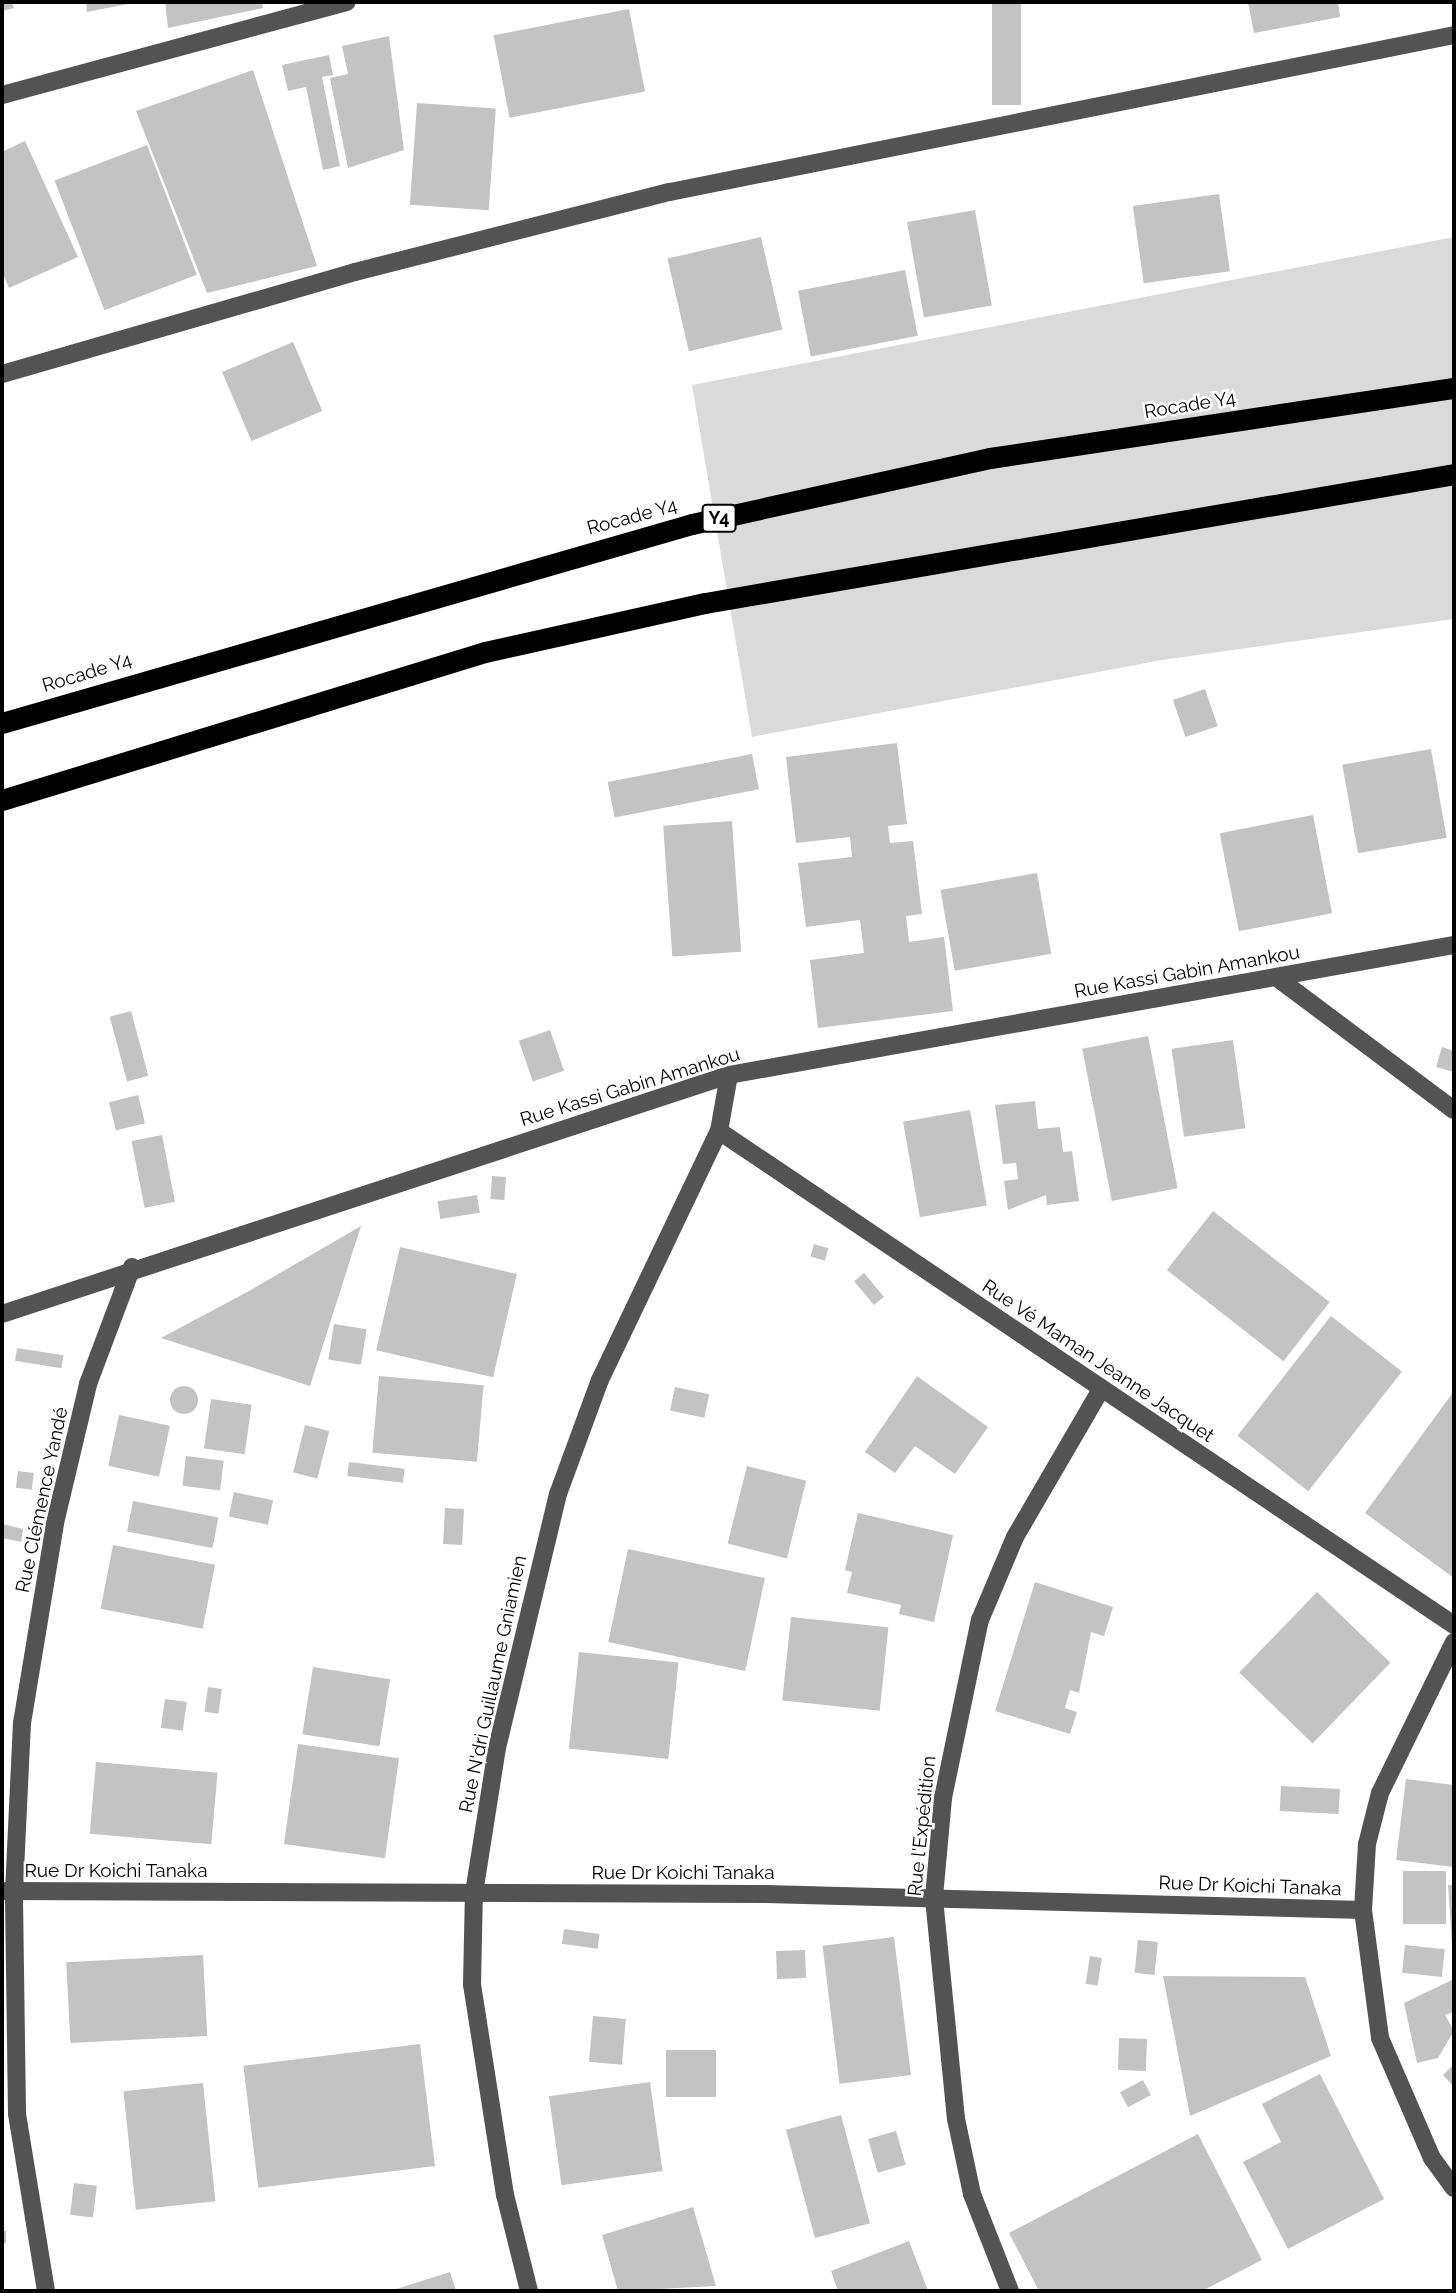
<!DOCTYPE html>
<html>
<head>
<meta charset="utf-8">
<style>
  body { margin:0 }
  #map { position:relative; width:1456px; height:2293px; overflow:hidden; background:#fff; font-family:Raleway,sans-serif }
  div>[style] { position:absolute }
  .green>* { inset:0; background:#dadada }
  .building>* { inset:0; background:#c3c3c3; transform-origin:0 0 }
  .round { border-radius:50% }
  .minor>* { height:18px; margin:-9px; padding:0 9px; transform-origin:9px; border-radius:9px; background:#535353 }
  .highway>* { height:21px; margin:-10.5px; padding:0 10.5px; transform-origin:10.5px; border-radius:10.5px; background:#000 }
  span { translate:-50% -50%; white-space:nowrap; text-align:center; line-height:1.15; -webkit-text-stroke:5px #fff; paint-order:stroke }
  .shield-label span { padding:2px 5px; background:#fff; border:2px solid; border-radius:5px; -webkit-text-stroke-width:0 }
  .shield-label { font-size:18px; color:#000; font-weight:700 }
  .street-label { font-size:19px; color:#000 }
  .frame { position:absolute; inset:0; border:4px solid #000; pointer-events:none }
</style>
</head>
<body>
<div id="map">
  <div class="green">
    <div style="clip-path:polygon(1454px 237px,1454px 619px,1162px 660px,752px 737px,692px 385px)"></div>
  </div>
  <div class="building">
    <div style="clip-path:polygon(2px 2px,12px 2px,14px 8px,2px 11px)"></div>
    <div style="clip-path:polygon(86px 2px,133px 2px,133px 3px,87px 12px)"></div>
    <div style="clip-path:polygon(165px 2px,262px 2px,263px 8px,168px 28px)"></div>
    <div style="left:992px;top:2px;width:29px;height:103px"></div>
    <div style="clip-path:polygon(1248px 2px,1338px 2px,1340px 17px,1254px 33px)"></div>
    <div style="left:629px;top:9px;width:84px;height:138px;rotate:79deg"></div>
    <div style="clip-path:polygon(389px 36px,404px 150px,348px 168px,330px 78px,348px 74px,342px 46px)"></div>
    <div style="clip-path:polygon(329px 55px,333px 75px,322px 77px,340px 166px,323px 170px,306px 87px,288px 91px,282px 65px)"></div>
    <div style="clip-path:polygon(253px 70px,317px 266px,207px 293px,136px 111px)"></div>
    <div style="left:417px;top:103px;width:79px;height:102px;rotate:4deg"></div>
    <div style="clip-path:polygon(25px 141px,78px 257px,9px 288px,2px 272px,2px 152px)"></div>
    <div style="left:147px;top:145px;width:139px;height:99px;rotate:69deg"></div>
    <div style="left:1219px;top:194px;width:78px;height:87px;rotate:82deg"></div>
    <div style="left:975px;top:210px;width:97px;height:69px;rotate:80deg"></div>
    <div style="left:761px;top:237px;width:95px;height:96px;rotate:77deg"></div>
    <div style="left:905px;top:270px;width:67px;height:109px;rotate:79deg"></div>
    <div style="left:293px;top:342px;width:75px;height:77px;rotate:67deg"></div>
    <div style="left:1205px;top:689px;width:39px;height:34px;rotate:71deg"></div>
    <div style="clip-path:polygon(897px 743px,907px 824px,888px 826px,890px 843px,913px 841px,922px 914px,906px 916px,909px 942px,944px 937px,953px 1011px,818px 1028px,810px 960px,864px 953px,860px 920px,806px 927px,798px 863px,852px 857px,850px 837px,796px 843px,786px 757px)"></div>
    <div style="left:1431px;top:749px;width:90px;height:90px;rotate:80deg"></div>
    <div style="left:752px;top:754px;width:36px;height:147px;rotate:79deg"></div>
    <div style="left:1313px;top:815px;width:100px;height:95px;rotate:79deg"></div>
    <div style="left:732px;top:821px;width:131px;height:69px;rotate:86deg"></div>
    <div style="left:1037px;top:873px;width:82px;height:98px;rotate:80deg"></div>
    <div style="left:131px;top:1011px;width:67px;height:22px;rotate:75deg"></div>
    <div style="left:550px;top:1030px;width:43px;height:33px;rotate:71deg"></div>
    <div style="left:1148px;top:1036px;width:155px;height:67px;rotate:79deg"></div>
    <div style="left:1233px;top:1040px;width:89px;height:62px;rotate:82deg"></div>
    <div style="clip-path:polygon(1442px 1047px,1454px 1051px,1454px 1072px,1436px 1067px)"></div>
    <div style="left:138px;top:1095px;width:29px;height:30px;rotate:76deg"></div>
    <div style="clip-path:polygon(1035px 1101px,1038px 1129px,1060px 1127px,1063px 1152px,1072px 1151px,1079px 1201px,1047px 1205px,1046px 1195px,1008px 1210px,1004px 1181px,1018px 1179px,1016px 1163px,1003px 1164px,995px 1105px)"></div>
    <div style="left:970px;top:1110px;width:97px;height:68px;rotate:80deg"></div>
    <div style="left:162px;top:1135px;width:68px;height:31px;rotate:79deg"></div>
    <div style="left:492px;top:1176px;width:14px;height:23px;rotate:4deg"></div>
    <div style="left:477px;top:1195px;width:18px;height:40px;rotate:81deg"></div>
    <div style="left:1213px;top:1211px;width:148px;height:75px;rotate:38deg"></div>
    <div style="clip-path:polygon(361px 1226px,310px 1386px,161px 1338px,249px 1291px)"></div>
    <div style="left:814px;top:1244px;width:15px;height:13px;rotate:16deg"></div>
    <div style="left:400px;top:1247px;width:120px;height:106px;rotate:13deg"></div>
    <div style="left:864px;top:1273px;width:31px;height:13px;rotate:50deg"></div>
    <div style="left:1331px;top:1316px;width:90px;height:152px;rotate:38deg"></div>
    <div style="left:334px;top:1324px;width:33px;height:36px;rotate:9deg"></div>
    <div style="left:17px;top:1348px;width:47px;height:13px;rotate:9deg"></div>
    <div style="left:379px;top:1376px;width:105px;height:77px;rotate:5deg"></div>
    <div style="clip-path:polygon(917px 1376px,988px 1427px,955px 1474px,915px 1446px,895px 1473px,865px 1452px)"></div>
    <div class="round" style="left:170px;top:1386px;width:28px;height:28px"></div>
    <div style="left:675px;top:1387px;width:35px;height:24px;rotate:12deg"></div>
    <div style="clip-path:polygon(1454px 1391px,1454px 1578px,1365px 1513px)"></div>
    <div style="left:211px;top:1399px;width:41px;height:50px;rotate:8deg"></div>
    <div style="left:119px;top:1415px;width:52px;height:52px;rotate:12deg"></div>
    <div style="left:305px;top:1425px;width:25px;height:49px;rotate:14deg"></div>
    <div style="left:186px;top:1456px;width:38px;height:30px;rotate:7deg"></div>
    <div style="left:349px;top:1462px;width:56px;height:14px;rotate:7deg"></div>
    <div style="left:747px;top:1466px;width:61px;height:80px;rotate:14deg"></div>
    <div style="left:18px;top:1471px;width:16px;height:17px;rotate:7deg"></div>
    <div style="left:234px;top:1492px;width:40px;height:25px;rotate:12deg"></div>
    <div style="left:133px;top:1501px;width:87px;height:31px;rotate:11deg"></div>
    <div style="left:445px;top:1508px;width:19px;height:36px;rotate:3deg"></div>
    <div style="clip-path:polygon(858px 1513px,953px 1535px,934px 1622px,899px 1614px,901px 1605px,847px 1593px,852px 1572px,845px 1570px)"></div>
    <div style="clip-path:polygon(2px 1524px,23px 1529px,21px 1542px,2px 1538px)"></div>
    <div style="left:113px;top:1545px;width:104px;height:65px;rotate:11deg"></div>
    <div style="left:628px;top:1549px;width:140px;height:95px;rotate:12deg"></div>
    <div style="clip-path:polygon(1035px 1582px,1113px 1607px,1104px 1636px,1091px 1632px,1079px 1693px,1070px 1690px,1065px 1708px,1077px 1712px,1070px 1734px,995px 1711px)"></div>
    <div style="left:1317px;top:1592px;width:102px;height:112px;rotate:44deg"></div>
    <div style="left:791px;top:1617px;width:98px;height:84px;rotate:6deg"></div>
    <div style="left:579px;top:1652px;width:100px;height:97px;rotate:6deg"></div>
    <div style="left:313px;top:1667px;width:78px;height:68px;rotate:9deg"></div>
    <div style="left:208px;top:1687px;width:14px;height:25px;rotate:8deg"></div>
    <div style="left:165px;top:1699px;width:22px;height:29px;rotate:8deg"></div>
    <div style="left:298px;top:1744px;width:102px;height:101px;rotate:8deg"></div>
    <div style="left:96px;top:1762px;width:122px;height:72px;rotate:5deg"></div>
    <div style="clip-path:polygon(1406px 1779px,1454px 1785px,1454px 1867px,1396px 1860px)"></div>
    <div style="left:1281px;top:1786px;width:59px;height:25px;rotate:3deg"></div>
    <div style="left:1403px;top:1871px;width:43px;height:53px"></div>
    <div style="clip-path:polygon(1448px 1885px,1454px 1885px,1454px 1943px,1452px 1943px)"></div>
    <div style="left:564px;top:1929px;width:36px;height:15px;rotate:8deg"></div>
    <div style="left:894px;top:1937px;width:139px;height:72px;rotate:83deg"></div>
    <div style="left:1138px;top:1940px;width:20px;height:33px;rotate:6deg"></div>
    <div style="left:1405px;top:1945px;width:40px;height:28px;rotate:6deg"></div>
    <div style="left:805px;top:1950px;width:28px;height:29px;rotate:88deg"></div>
    <div style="left:203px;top:1955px;width:81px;height:137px;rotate:87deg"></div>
    <div style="left:1090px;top:1956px;width:12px;height:28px;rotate:9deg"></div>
    <div style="clip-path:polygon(1163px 1976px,1305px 1977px,1331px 2056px,1190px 2116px)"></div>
    <div style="clip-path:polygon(1454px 1979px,1454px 2012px,1445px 2015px,1454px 2031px,1438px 2058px,1417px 2063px,1404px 2003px)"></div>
    <div style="left:593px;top:2016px;width:33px;height:46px;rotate:5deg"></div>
    <div style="left:1119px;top:2038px;width:28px;height:32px;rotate:2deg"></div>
    <div style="left:420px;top:2044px;width:123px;height:178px;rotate:83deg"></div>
    <div style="left:666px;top:2050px;width:50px;height:47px"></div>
    <div style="clip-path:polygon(1454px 2064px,1454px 2087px,1443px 2075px)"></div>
    <div style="clip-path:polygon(1320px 2074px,1384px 2199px,1288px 2249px,1243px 2162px,1281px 2142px,1262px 2104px)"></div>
    <div style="left:1143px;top:2080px;width:17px;height:26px;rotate:62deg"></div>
    <div style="left:650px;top:2082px;width:90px;height:102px;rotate:82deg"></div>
    <div style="left:203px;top:2083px;width:119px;height:80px;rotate:84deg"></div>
    <div style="left:841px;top:2115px;width:112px;height:57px;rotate:75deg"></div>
    <div style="left:896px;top:2131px;width:35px;height:29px;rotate:74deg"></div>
    <div style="clip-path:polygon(1198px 2134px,1262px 2260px,1202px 2291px,1039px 2291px,1009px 2233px)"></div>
    <div style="left:74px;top:2183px;width:23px;height:32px;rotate:7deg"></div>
    <div style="clip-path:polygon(693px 2207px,716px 2286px,618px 2291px,602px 2235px)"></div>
    <div style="left:2px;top:2231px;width:4px;height:12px"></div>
    <div style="clip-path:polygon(909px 2241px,928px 2291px,838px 2291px,831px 2271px)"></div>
    <div style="clip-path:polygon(450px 2272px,456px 2291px,390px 2291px)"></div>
  </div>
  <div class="minor">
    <div style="left:2px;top:95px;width:357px;rotate:-15.1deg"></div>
    <div style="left:2px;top:374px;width:367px;rotate:-16.1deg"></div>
    <div style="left:355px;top:272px;width:325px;rotate:-14.3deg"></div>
    <div style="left:670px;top:192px;width:800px;rotate:-11.32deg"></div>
    <div style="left:1276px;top:977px;width:222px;rotate:36.8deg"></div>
    <div style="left:719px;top:1131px;width:886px;rotate:33.91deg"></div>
    <div style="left:2px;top:1314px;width:765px;rotate:-18.2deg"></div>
    <div style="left:729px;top:1075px;width:737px;rotate:-10.17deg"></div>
    <div style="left:1454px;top:1642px;width:168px;rotate:116.1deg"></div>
    <div style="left:1380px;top:1793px;width:53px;rotate:104.3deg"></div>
    <div style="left:1367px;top:1844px;width:66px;rotate:93.5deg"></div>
    <div style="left:1363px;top:1910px;width:129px;rotate:82.4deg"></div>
    <div style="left:1380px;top:2038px;width:131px;rotate:66.6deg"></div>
    <div style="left:1432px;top:2158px;width:37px;rotate:54deg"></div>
    <div style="left:2px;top:1891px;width:764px;rotate:0.22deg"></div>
    <div style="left:766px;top:1894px;width:597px;rotate:1.54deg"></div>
    <div style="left:46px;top:2291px;width:180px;rotate:-99.3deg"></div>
    <div style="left:17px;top:2113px;width:221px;rotate:-90.8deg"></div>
    <div style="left:14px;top:1892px;width:169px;rotate:-87.3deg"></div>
    <div style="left:22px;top:1723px;width:203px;rotate:-80.6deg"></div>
    <div style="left:55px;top:1523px;width:143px;rotate:-76.6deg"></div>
    <div style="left:88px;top:1384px;width:125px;rotate:-69.4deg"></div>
    <div style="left:529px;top:2291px;width:99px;rotate:-104deg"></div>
    <div style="left:505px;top:2195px;width:213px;rotate:-98.9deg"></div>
    <div style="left:472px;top:1985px;width:92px;rotate:-88.8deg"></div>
    <div style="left:474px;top:1893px;width:147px;rotate:-81deg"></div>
    <div style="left:497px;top:1748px;width:261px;rotate:-76.5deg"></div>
    <div style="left:558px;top:1494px;width:121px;rotate:-69.8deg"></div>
    <div style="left:600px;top:1380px;width:276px;rotate:-64.5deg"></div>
    <div style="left:719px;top:1131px;width:57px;rotate:-79.9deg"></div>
    <div style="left:1010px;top:2291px;width:104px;rotate:-111.4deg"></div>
    <div style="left:972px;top:2194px;width:77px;rotate:-102deg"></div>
    <div style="left:956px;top:2119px;width:223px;rotate:-95.7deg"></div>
    <div style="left:934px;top:1897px;width:99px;rotate:-84.8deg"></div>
    <div style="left:943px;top:1798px;width:182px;rotate:-78.3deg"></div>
    <div style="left:980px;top:1620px;width:90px;rotate:-67.1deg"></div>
    <div style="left:1015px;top:1537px;width:171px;rotate:-59.8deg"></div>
  </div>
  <div class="highway">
    <div style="left:2px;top:723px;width:718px;rotate:-16.09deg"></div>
    <div style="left:692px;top:524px;width:305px;rotate:-12.5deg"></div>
    <div style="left:990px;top:458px;width:469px;rotate:-8.6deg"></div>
    <div style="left:2px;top:800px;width:505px;rotate:-17.04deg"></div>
    <div style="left:485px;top:652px;width:225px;rotate:-12.6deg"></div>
    <div style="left:705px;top:603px;width:760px;rotate:-9.77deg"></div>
  </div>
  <div class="shield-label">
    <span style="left:719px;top:518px">Y4</span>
  </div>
  <div class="street-label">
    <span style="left:1190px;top:405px;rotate:-9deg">Rocade Y4</span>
    <span style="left:632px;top:517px;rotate:-15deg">Rocade Y4</span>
    <span style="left:87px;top:673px;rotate:-17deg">Rocade Y4</span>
    <span style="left:1187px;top:972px;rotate:-10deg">Rue Kassi Gabin Amankou</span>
    <span style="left:630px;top:1087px;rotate:-17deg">Rue Kassi Gabin Amankou</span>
    <span style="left:1098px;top:1361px;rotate:34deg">Rue Vé Maman Jeanne Jacquet</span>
    <span style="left:42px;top:1500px;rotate:-78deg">Rue Clémence Yandé</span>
    <span style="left:493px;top:1684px;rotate:-78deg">Rue N'dri Guillaume Gniamien</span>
    <span style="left:922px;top:1826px;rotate:-84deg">Rue l'Expédition</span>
    <span style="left:116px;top:1871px">Rue Dr Koichi Tanaka</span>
    <span style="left:683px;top:1873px">Rue Dr Koichi Tanaka</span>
    <span style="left:1250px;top:1886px;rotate:2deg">Rue Dr Koichi Tanaka</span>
  </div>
  <div class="frame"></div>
</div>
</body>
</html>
